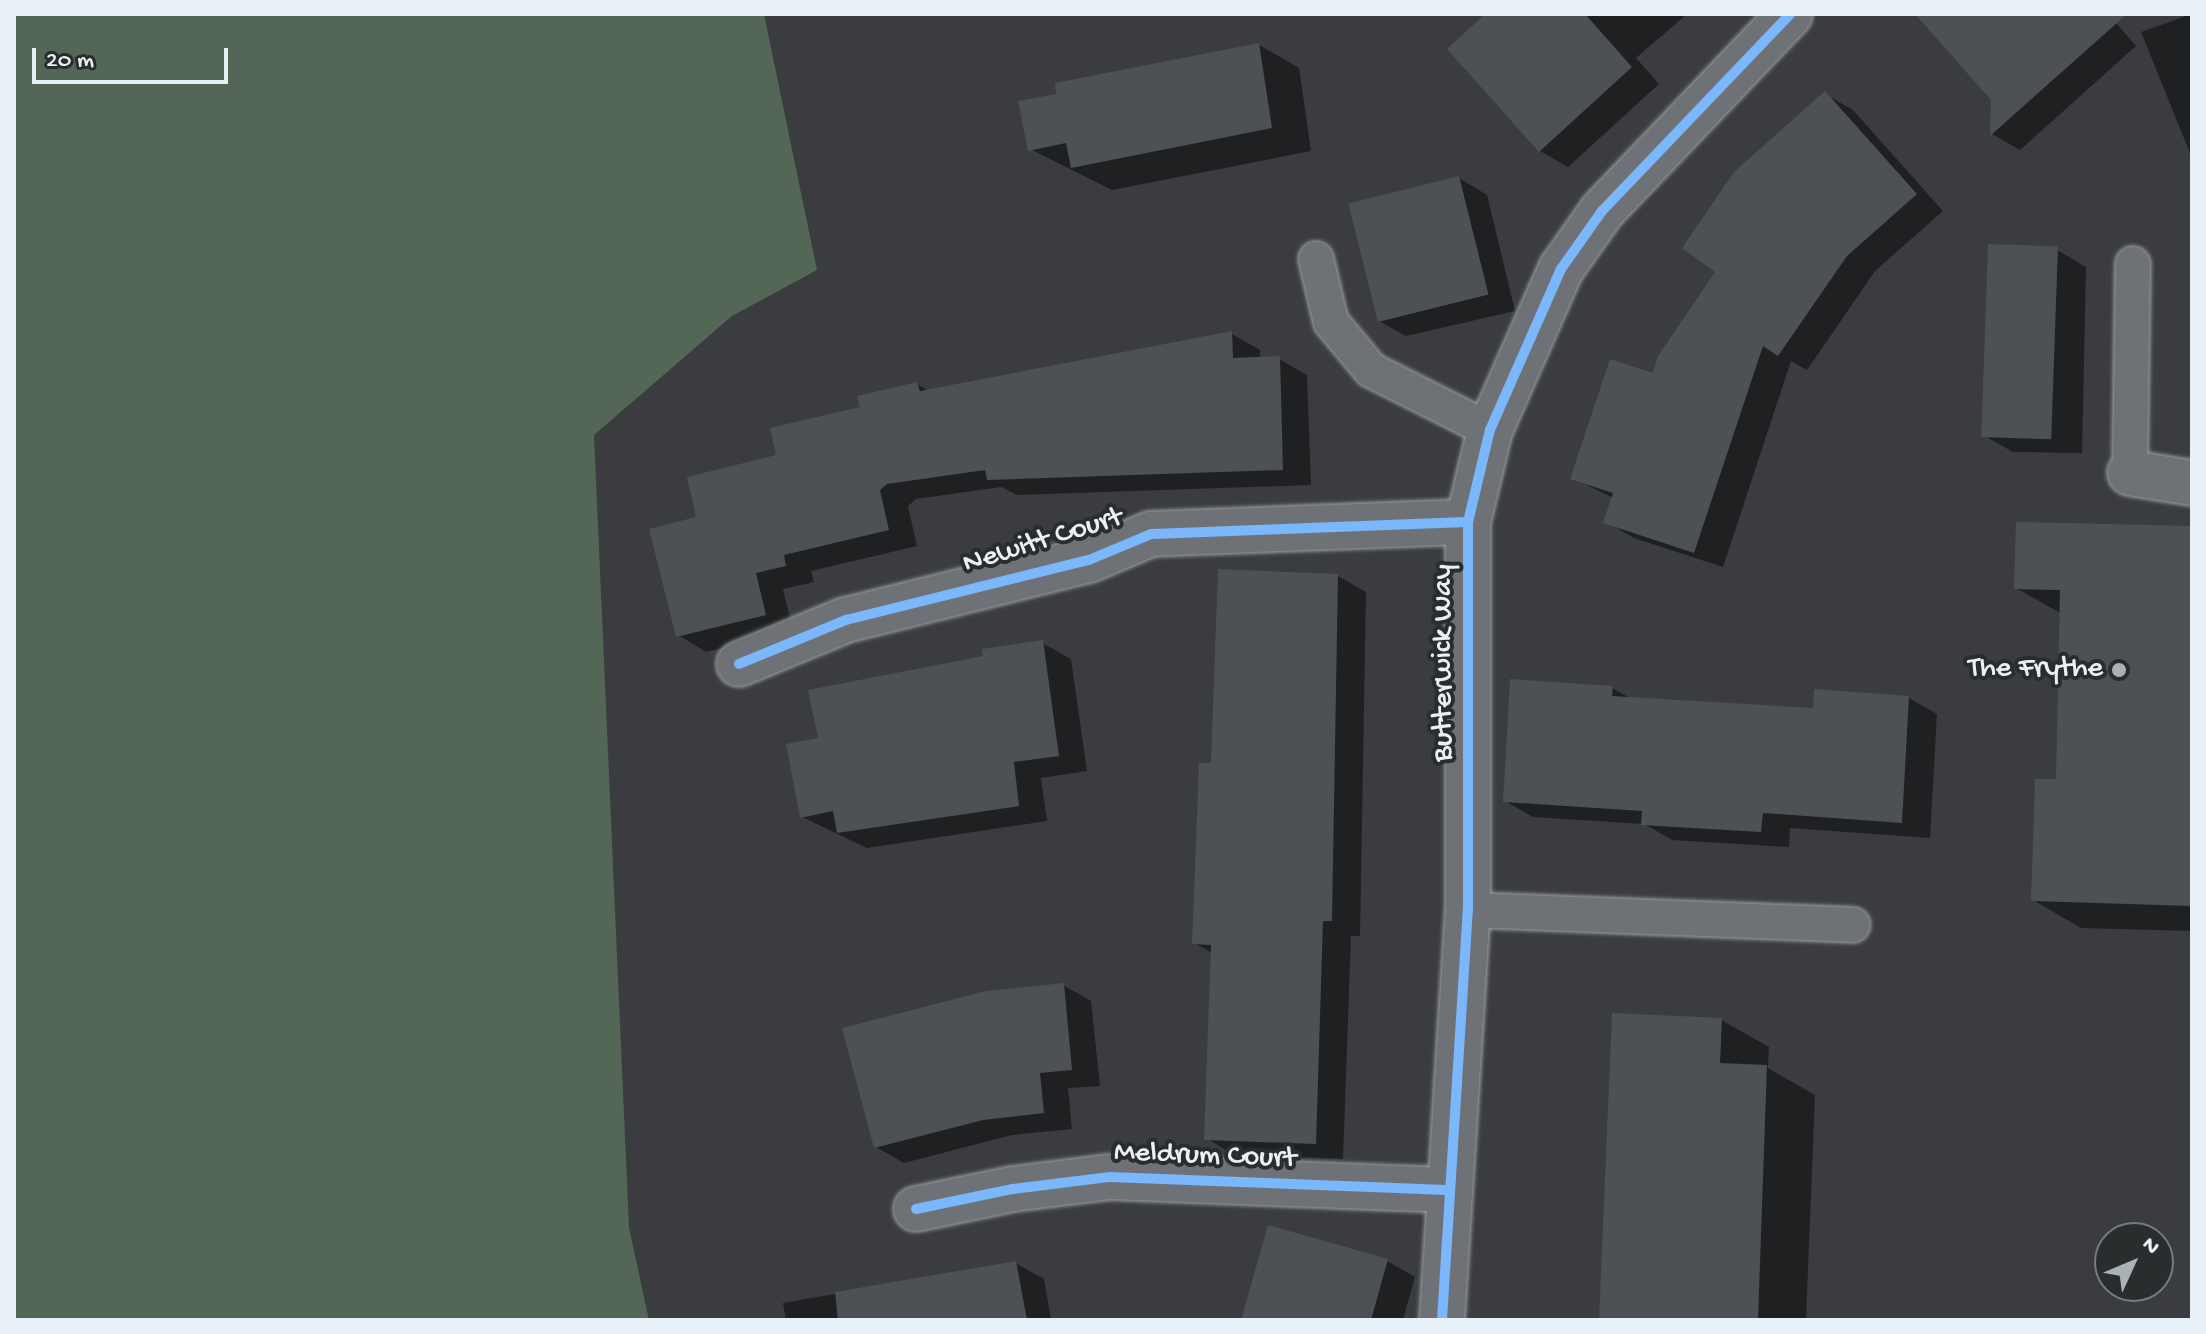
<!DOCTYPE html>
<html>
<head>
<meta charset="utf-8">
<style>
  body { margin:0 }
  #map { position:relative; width:2206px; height:1334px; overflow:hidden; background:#3a3c3f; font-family:"Gochi Hand",sans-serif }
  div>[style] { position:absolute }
  .green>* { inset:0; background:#546655 }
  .shadow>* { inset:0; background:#0007 }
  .building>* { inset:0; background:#4d5055; transform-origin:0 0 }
  .roads { filter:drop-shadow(0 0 2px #9c9fa2) drop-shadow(0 0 2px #9c9fa2) }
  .lane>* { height:34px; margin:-17px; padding:0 17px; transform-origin:17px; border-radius:17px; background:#6e7276 }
  .street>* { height:44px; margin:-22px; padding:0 22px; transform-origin:22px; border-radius:22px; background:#6e7276 }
  .cycleway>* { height:10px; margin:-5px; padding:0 5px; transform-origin:5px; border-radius:5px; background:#7ab7fb }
  .dots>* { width:22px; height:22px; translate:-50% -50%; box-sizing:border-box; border:4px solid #2a2d2e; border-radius:50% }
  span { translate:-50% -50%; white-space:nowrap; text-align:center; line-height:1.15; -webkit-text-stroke:8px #2a2d2e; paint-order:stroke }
  .street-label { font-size:30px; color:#e8f1f8 }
  .poi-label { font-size:30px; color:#e8f1f8 }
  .right { translate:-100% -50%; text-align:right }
  .frame { position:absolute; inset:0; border:16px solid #e8f1f8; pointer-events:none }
  .north { position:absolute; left:2094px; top:1222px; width:80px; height:80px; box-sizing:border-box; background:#2a2d2e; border:2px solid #767b7f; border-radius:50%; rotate:46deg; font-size:22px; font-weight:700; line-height:32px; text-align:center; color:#e8f1f8 }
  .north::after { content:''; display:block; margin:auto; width:28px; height:36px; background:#abb2b7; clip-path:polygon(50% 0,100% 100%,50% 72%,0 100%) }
  .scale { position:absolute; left:32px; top:48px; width:196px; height:36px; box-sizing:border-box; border:4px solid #e8f1f8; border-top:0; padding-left:10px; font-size:24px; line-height:28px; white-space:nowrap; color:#e8f1f8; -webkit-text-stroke:6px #2a2d2e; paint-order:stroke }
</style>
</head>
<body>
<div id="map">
  <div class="green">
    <div style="clip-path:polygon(14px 14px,764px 14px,817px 270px,732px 316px,594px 435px,629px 1228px,649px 1320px,14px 1320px)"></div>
  </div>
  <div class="shadow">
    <div style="clip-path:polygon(1488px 14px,1687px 14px,1636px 58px,1659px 84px,1568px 167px,1540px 151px)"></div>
    <div style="clip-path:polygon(1917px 14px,2108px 14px,2136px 46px,2020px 150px,1992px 134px,1993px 100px)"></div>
    <div style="clip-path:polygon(2192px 14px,2192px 158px,2141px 32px)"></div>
    <div style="clip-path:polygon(1259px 45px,1299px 68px,1311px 151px,1112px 190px,1030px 149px,1058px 95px)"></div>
    <div style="clip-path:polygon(1825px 94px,1853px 110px,1943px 211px,1875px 271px,1807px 370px,1791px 361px,1723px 567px,1634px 538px,1606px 522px,1613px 498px,1573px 478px,1654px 376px)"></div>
    <div style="clip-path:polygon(1459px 178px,1487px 195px,1515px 311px,1406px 336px,1377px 320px)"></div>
    <div style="clip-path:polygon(2057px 250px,2086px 267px,2082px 453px,2013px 452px,1985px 436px)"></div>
    <div style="clip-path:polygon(1232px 334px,1260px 350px,1260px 359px,1279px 359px,1307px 375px,1311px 485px,1017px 495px,1001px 487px,916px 499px,908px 506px,917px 546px,811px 571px,814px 582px,783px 589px,793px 631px,706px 652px,678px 635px,698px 519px,779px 456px,862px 408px,917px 384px,929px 391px)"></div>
    <div style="clip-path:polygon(2192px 528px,2192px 931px,2081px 928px,2033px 900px,2057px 782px,2062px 614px,2016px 588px)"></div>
    <div style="clip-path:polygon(1338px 576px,1366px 592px,1360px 936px,1351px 936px,1343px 1159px,1234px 1155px,1206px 1138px,1212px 953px,1194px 943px,1213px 765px)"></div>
    <div style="clip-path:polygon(1042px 643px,1071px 659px,1087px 771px,1041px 778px,1047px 821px,867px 848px,802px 817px,820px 739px,985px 657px)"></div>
    <div style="clip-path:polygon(1612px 688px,1632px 699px,1815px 710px,1909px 698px,1937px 714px,1930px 838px,1790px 828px,1789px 847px,1672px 840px,1644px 824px,1533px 817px,1505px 801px)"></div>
    <div style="clip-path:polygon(1063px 985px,1091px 1001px,1100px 1086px,1068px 1088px,1072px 1129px,1012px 1135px,904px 1163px,876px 1147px)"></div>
    <div style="clip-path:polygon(1721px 1020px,1769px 1047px,1768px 1068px,1815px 1095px,1806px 1320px,1601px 1320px)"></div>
    <div style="clip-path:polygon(1387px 1261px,1415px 1277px,1403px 1320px,1244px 1320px)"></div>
    <div style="clip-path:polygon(1015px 1263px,1044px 1279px,1051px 1320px,786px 1320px,783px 1303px)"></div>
  </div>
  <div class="building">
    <div style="clip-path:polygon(1485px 14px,1585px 14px,1632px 67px,1539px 152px,1447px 49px)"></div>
    <div style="clip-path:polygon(1915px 14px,2127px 14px,1990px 136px,1991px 100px)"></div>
    <div style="clip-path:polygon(1259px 43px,1272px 128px,1071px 168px,1066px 143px,1028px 151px,1018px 101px,1056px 94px,1055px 83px)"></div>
    <div style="clip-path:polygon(1825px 91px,1917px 194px,1847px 256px,1778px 356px,1763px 346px,1694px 553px,1603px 523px,1613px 493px,1570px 479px,1610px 359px,1653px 373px,1658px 356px,1715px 272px,1682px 248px,1734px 172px)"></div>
    <div style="left:1459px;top:176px;width:122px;height:114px;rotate:76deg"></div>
    <div style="left:1988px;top:244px;width:70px;height:193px;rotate:2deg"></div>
    <div style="clip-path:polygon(1232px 331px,1233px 358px,1280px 356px,1283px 470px,987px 480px,985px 470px,887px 484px,880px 490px,889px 530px,784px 555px,786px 566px,756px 573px,766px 615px,676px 637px,649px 529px,696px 517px,687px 477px,776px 455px,770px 428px,860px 407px,857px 396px,917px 382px,920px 391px)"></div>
    <div style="clip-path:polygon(2016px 522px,2192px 526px,2192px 906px,2031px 901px,2035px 779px,2056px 779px,2060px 590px,2014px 589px)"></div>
    <div style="clip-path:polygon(1218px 569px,1338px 574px,1332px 921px,1323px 921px,1316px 1144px,1204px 1140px,1211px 945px,1192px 944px,1199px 763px,1211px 763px)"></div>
    <div style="clip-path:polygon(1043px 640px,1059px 756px,1014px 762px,1019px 806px,837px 833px,833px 811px,800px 818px,786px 744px,818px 738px,808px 690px,983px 656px,982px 649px)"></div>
    <div style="clip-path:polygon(1510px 679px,1613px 686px,1612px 696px,1813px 708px,1814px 689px,1909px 696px,1902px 823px,1763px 813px,1761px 832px,1641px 825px,1642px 811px,1503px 802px)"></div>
    <div style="clip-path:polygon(1064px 983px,1072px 1070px,1040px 1073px,1044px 1113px,983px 1120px,874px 1148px,842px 1028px,986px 991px)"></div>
    <div style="clip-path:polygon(1612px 1013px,1722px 1018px,1720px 1063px,1767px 1065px,1758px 1320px,1599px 1320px)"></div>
    <div style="clip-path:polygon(1268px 1225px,1388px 1259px,1371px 1320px,1241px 1320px)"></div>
    <div style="clip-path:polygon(1016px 1261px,1027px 1320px,838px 1320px,835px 1292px)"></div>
  </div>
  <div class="roads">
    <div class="lane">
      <div style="left:1316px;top:259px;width:65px;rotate:76.6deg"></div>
      <div style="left:1331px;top:322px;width:62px;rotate:50.2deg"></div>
      <div style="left:1371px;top:370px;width:133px;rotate:26.8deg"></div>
      <div style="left:2130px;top:473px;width:209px;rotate:-89.2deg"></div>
      <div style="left:1468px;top:910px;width:385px;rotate:2.2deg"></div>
    </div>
    <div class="street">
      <div style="left:2130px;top:473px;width:63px;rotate:9.2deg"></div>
      <div style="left:739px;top:664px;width:116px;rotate:-22.4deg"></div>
      <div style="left:846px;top:620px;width:250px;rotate:-13.9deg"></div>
      <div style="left:1089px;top:560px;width:67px;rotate:-22.8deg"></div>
      <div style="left:1151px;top:534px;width:317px;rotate:-2.2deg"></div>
      <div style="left:916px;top:1209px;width:99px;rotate:-11.7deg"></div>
      <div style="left:1013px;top:1189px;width:98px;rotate:-7.1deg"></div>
      <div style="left:1110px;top:1177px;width:336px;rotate:2.2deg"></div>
      <div style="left:1442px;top:1320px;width:411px;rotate:-86.4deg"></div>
      <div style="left:1468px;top:910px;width:388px;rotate:-90deg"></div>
      <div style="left:1468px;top:522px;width:95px;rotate:-76.6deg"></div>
      <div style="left:1490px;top:430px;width:176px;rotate:-66.2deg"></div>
      <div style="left:1561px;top:269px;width:71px;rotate:-54.7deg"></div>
      <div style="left:1602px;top:211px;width:272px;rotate:-46.3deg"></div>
    </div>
  </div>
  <div class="cycleway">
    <div style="left:739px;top:664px;width:116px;rotate:-22.4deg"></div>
    <div style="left:846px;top:620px;width:250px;rotate:-13.9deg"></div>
    <div style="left:1089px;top:560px;width:67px;rotate:-22.8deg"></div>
    <div style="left:1151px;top:534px;width:317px;rotate:-2.2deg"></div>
    <div style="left:916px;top:1209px;width:99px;rotate:-11.7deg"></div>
    <div style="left:1013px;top:1189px;width:98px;rotate:-7.1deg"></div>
    <div style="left:1110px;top:1177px;width:336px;rotate:2.2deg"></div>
    <div style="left:1442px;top:1320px;width:411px;rotate:-86.4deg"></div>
    <div style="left:1468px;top:910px;width:388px;rotate:-90deg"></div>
    <div style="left:1468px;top:522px;width:95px;rotate:-76.6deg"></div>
    <div style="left:1490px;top:430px;width:176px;rotate:-66.2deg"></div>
    <div style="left:1561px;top:269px;width:71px;rotate:-54.7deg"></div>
    <div style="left:1602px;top:211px;width:272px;rotate:-46.3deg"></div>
  </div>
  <div class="dots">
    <div style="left:2119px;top:670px;background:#abb2b7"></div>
  </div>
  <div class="street-label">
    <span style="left:1043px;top:542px;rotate:-17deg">Newitt Court</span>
    <span style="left:1445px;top:663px;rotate:-90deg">Butterwick Way</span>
    <span style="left:1205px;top:1157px;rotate:2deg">Meldrum Court</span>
  </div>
  <div class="poi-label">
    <span class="right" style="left:2103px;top:670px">The Frythe</span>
  </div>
  <div class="frame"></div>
  <div class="north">N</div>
  <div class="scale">20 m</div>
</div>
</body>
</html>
